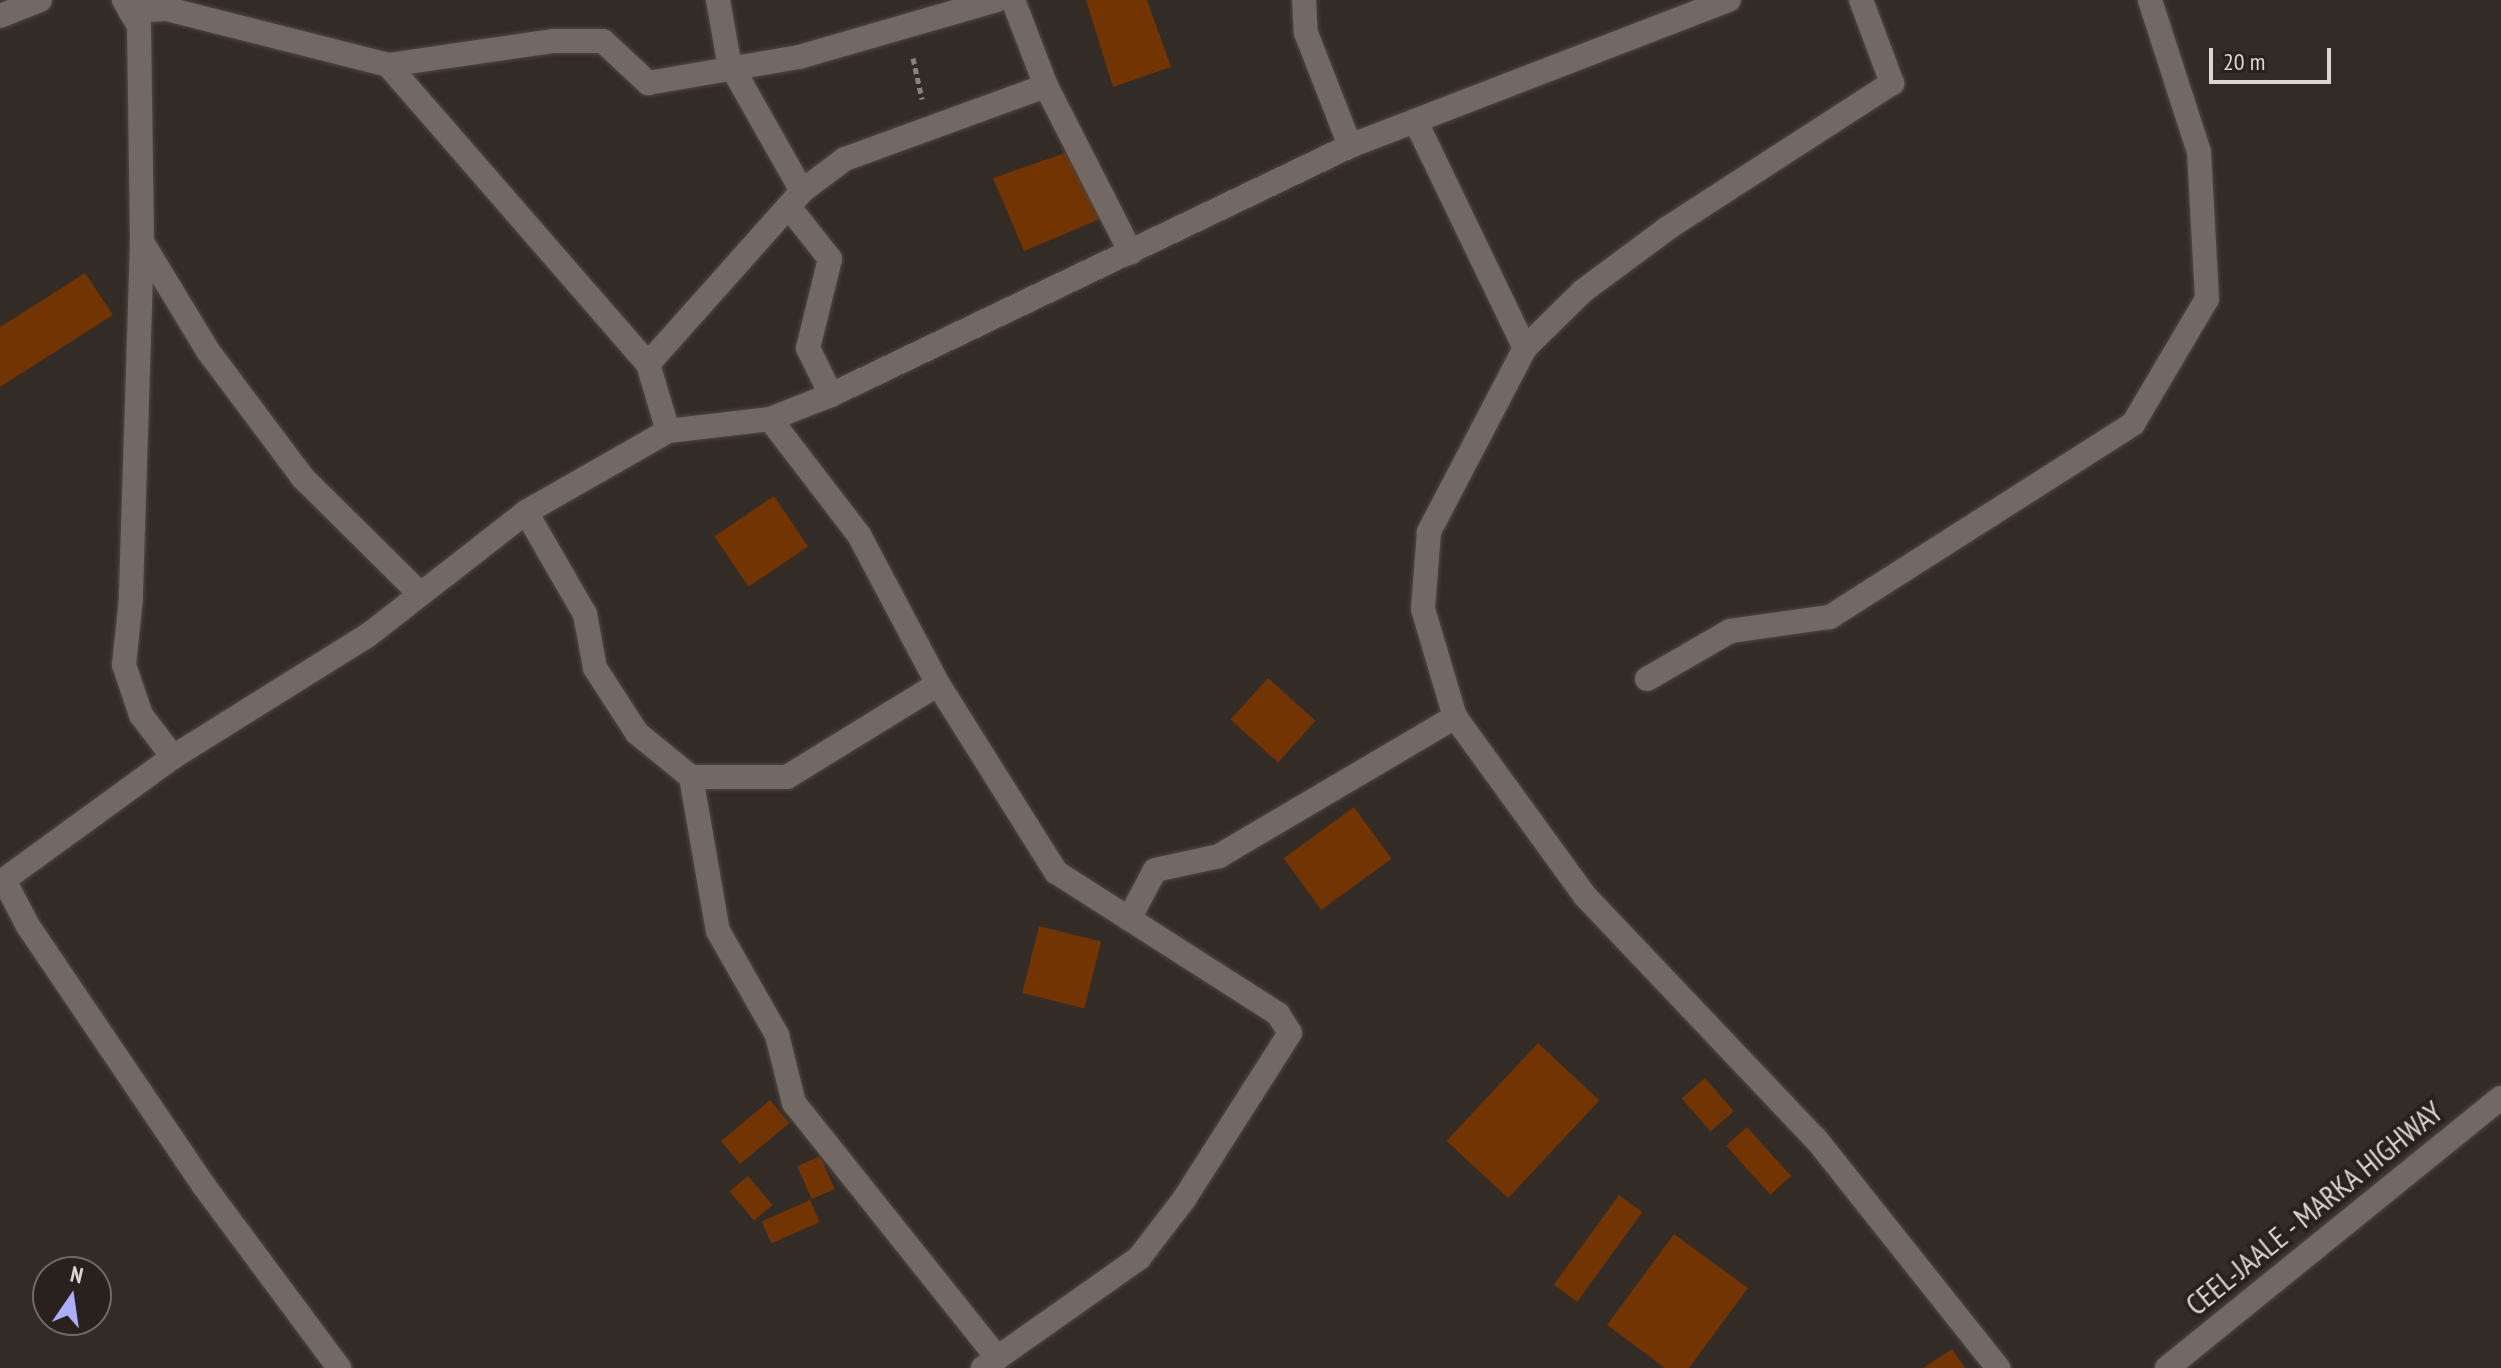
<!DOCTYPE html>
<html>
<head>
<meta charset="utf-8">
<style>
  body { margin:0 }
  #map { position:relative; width:2501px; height:1368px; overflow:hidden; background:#332b26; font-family:"PT Sans Narrow",sans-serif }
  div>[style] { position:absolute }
  .building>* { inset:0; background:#723403; transform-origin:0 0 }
  .path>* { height:5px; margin-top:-2.5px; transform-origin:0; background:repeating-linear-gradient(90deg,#89827e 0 6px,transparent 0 10px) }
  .roads { filter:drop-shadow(0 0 2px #4d4642) drop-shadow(0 0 2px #4d4642) }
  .street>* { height:24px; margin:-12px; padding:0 12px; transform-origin:12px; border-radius:12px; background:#736964 }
  .secondary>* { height:24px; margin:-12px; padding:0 12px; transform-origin:12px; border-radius:12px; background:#736964 }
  span { translate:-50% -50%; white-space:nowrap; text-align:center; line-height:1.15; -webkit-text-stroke:8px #29211d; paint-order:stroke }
  .street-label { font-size:30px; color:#dcd6d3 }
  .north { position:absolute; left:32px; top:1256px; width:80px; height:80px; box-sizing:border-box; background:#29211d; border:2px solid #716966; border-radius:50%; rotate:13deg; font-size:22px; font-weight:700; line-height:32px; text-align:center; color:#dcd6d3 }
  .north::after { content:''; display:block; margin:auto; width:28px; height:36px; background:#adaefb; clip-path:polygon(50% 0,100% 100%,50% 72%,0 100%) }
  .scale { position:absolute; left:2209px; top:48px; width:122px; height:36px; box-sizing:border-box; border:4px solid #dcd6d3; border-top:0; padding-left:10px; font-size:24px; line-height:28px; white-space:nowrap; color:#dcd6d3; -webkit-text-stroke:6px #29211d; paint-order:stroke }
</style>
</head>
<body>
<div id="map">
  <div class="building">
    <div style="clip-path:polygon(1086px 0,1147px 0,1171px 67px,1113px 87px)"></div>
    <div style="clip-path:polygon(1068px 152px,1105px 217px,1024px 251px,993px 178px)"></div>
    <div style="clip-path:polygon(85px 273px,113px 315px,0 387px,0 327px)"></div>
    <div style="left:774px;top:496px;width:61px;height:72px;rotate:56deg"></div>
    <div style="left:1268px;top:678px;width:64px;height:56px;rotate:42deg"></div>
    <div style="left:1354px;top:807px;width:64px;height:87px;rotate:54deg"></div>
    <div style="left:1039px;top:926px;width:64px;height:69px;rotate:14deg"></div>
    <div style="left:1538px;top:1043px;width:84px;height:134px;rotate:43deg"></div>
    <div style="left:1705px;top:1078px;width:44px;height:31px;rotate:49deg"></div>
    <div style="left:770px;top:1100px;width:30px;height:64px;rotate:50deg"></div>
    <div style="left:1747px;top:1127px;width:66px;height:28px;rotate:48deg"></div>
    <div style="left:820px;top:1156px;width:36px;height:25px;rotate:66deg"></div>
    <div style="left:748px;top:1176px;width:38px;height:24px;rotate:50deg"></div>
    <div style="left:1619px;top:1195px;width:29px;height:111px;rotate:36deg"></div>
    <div style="left:810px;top:1200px;width:24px;height:53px;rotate:66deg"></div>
    <div style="clip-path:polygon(1674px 1234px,1748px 1288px,1689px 1368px,1665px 1368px,1607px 1325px)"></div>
    <div style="clip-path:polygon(1952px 1349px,1965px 1368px,1923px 1368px)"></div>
  </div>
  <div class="path">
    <div style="left:913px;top:58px;width:42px;rotate:77.6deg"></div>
  </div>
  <div class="roads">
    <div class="street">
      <div style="left:124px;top:0;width:30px;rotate:60deg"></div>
      <div style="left:139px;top:26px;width:216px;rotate:89.2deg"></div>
      <div style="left:142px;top:242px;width:356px;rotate:91.8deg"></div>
      <div style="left:131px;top:598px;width:67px;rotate:96deg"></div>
      <div style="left:124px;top:665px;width:53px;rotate:71.2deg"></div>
      <div style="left:141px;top:715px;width:53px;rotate:52.7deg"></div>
      <div style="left:173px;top:757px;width:209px;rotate:144deg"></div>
      <div style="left:4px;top:880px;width:52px;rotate:62.4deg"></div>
      <div style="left:28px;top:926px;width:314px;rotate:55.9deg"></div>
      <div style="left:204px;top:1186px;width:227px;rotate:53.4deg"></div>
      <div style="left:718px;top:0;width:63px;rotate:79.9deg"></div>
      <div style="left:729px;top:62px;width:148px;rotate:60.5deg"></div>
      <div style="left:1013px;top:0;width:92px;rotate:69deg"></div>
      <div style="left:1046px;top:86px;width:187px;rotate:63deg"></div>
      <div style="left:1304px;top:0;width:33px;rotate:87deg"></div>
      <div style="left:1306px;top:33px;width:121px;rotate:68.7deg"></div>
      <div style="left:1861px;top:0;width:89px;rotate:69.5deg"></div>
      <div style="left:1892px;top:83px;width:267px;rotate:147.1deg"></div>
      <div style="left:1668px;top:228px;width:106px;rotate:143.5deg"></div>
      <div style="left:1583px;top:291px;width:81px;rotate:135.5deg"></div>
      <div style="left:1525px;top:348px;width:208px;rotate:117.6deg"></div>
      <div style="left:1429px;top:532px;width:77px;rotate:94.5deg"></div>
      <div style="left:1423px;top:609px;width:113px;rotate:73.5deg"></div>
      <div style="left:1455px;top:717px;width:221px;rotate:54deg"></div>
      <div style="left:1585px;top:896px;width:335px;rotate:46.5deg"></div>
      <div style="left:1816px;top:1139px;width:293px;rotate:51.5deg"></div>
      <div style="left:130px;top:11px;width:37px;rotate:-3deg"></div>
      <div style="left:167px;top:9px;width:228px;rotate:14.2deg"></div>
      <div style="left:388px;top:65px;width:166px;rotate:-8.3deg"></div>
      <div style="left:552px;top:41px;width:51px"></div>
      <div style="left:603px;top:41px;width:62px;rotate:43deg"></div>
      <div style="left:648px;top:83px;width:153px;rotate:-9.8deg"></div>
      <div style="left:799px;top:57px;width:206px;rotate:-16.1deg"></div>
      <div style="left:0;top:16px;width:43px;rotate:-21.8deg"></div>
      <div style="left:388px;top:65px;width:396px;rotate:49deg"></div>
      <div style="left:648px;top:364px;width:70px;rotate:73.4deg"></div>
      <div style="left:1416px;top:122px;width:251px;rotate:64.3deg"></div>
      <div style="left:789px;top:207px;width:66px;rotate:51.7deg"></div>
      <div style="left:830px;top:259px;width:92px;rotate:103.9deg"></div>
      <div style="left:808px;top:348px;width:52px;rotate:63.9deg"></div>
      <div style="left:142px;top:242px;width:127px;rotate:58.8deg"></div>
      <div style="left:208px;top:351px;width:159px;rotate:53.2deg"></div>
      <div style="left:303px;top:478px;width:162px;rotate:44.7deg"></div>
      <div style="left:648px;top:364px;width:232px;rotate:-48.3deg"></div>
      <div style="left:802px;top:191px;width:54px;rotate:-36.7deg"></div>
      <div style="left:845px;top:159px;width:214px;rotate:-20deg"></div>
      <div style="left:770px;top:419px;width:146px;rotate:52.5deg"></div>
      <div style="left:859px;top:535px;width:169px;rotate:62.1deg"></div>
      <div style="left:938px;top:684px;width:222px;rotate:57.9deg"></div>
      <div style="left:1056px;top:872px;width:264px;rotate:32.6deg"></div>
      <div style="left:1278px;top:1014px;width:22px;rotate:58deg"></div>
      <div style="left:1290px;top:1033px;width:196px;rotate:122.5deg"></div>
      <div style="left:1185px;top:1198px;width:76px;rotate:127.5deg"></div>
      <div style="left:1139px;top:1258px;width:191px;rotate:144.8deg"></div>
      <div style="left:526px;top:512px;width:118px;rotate:60deg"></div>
      <div style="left:585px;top:614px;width:55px;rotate:79.5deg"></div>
      <div style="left:595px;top:668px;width:77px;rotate:57.1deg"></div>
      <div style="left:637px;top:733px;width:70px;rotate:39.2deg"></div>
      <div style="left:691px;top:777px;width:96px"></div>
      <div style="left:787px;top:777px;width:177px;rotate:-31.6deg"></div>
      <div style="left:1647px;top:679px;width:96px;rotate:-30deg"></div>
      <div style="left:1730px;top:631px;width:101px;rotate:-8deg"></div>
      <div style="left:1830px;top:617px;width:359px;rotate:-32.5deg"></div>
      <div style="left:2133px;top:424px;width:145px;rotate:-59.4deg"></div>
      <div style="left:2207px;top:299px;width:147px;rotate:-93.1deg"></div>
      <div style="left:2199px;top:152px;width:160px;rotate:-107.9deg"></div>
      <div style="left:173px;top:757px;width:229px;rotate:-32deg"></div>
      <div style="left:367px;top:636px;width:202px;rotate:-37.9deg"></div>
      <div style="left:526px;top:512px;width:163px;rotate:-29.7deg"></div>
      <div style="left:668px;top:431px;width:103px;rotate:-6.7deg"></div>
      <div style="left:770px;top:419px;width:66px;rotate:-21.5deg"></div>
      <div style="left:831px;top:395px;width:576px;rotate:-25.63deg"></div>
      <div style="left:1350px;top:146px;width:406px;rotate:-21.1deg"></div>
      <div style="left:691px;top:777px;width:156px;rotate:80.1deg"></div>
      <div style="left:718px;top:931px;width:120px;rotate:60.4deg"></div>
      <div style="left:777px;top:1035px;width:70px;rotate:76deg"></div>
      <div style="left:794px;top:1103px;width:325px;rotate:51.4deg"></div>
      <div style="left:1129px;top:919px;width:55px;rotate:-62deg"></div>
      <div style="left:1155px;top:870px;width:66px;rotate:-12.3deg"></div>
      <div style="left:1219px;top:856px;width:274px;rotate:-30.5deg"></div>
    </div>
    <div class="secondary">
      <div style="left:2167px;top:1368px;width:429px;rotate:-39deg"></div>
    </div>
  </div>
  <div class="street-label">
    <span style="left:2314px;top:1208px;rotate:-39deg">CEEL-JAALE - MARKA HIGHWAY</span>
  </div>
  <div class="north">N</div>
  <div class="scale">20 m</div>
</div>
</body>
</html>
